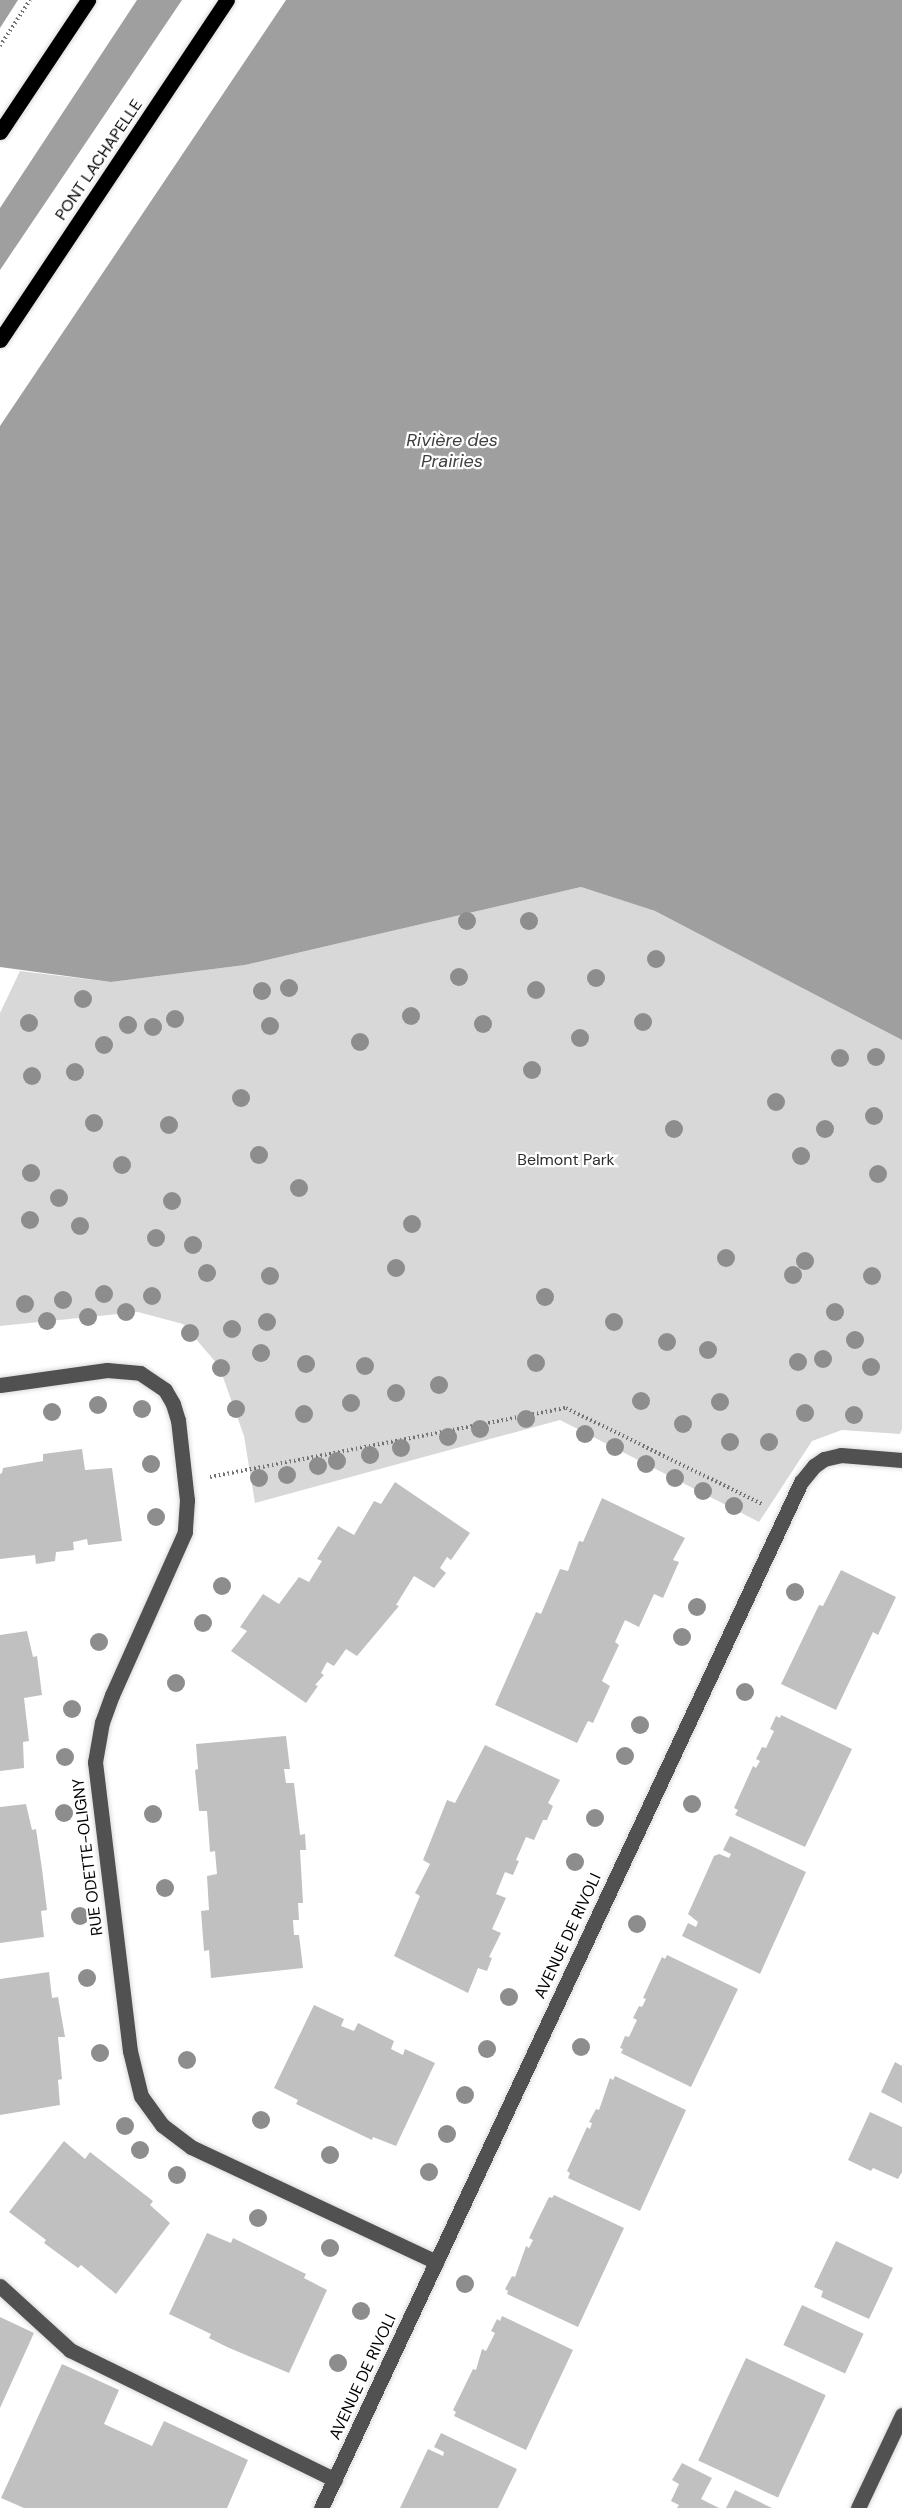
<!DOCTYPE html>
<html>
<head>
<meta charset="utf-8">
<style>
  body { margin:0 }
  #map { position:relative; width:902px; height:2508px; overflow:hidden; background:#fff; font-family:"DM Sans",sans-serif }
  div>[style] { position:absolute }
  .green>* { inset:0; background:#d8d8d8 }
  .water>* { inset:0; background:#9f9f9f }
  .pier>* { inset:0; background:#fff }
  .building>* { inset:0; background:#c0c0c0; transform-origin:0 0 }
  .path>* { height:4px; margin-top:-2px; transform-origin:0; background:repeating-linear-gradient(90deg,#737373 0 1.5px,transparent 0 4.5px) }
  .roads { filter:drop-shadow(0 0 2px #dbdbdb) drop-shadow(0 0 2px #dbdbdb) }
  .minor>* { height:15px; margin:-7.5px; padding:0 7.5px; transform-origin:7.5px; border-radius:7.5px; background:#515151 }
  .major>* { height:15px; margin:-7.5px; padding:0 7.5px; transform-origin:7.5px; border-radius:7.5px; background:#000 }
  .trees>* { width:18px; height:18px; margin:-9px; border-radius:50%; background:#8d8d8d }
  span { translate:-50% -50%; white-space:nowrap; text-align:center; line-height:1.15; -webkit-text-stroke:4.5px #fff; paint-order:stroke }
  .street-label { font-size:16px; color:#000 }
  .park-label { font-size:16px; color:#2f2f2f }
  .water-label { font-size:18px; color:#404040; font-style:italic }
</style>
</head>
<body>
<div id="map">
  <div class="green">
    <div style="clip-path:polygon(581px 887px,655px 911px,902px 1040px,902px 1429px,900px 1434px,842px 1430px,812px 1441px,759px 1522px,560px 1420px,255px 1503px,244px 1436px,219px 1366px,183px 1324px,138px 1312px,0 1326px,0 1013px,20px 971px,111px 982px,245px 965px)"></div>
  </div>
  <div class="water">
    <div style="clip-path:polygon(0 0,902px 0,902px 1040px,655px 911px,581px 887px,245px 965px,111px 982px,0 967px)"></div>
  </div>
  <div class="pier">
    <div style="clip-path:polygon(18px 0,137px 0,0 208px,0 28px)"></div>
    <div style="clip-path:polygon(182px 0,286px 0,0 426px,0 270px)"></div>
  </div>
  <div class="building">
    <div style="clip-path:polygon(82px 1449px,85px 1470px,112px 1468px,122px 1541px,88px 1545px,87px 1539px,73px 1542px,74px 1550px,56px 1552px,55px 1561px,36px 1564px,35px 1555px,0 1559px,0 1474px,2px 1473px,3px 1468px,43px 1461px,43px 1454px)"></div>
    <div style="clip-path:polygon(395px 1482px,470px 1533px,451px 1560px,447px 1557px,440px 1568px,446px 1573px,434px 1588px,414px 1576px,396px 1605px,399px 1606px,357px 1656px,346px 1649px,334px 1666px,327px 1662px,321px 1673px,324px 1675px,315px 1685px,318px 1686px,306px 1703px,231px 1651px,247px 1631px,240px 1627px,263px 1594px,279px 1604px,299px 1577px,309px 1582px,322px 1561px,317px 1559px,338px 1526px,354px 1535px,374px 1501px,381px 1504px)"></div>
    <div style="clip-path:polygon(602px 1498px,685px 1538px,673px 1560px,679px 1562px,663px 1598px,654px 1594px,639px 1627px,625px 1620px,615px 1642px,619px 1645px,602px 1681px,610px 1686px,593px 1723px,588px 1721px,577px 1743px,495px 1705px,536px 1612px,541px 1614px,560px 1569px,568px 1571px,579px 1541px,583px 1542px)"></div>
    <div style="clip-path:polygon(841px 1570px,896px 1597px,878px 1635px,873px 1632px,836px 1710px,781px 1684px,819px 1605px,823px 1606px)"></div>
    <div style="clip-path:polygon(27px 1631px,33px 1657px,37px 1656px,42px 1695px,24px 1698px,29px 1741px,23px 1742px,24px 1768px,0 1771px,0 1635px)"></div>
    <div style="clip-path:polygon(781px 1715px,852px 1749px,805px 1847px,735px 1815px,738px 1810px,734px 1808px,753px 1766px,756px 1768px,760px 1761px,756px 1759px,762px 1747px,766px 1748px,774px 1731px,770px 1729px,776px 1716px,780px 1718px)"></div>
    <div style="clip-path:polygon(286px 1736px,290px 1769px,284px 1769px,286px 1783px,294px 1783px,300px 1835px,305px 1834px,306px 1850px,300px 1850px,303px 1903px,298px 1903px,299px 1920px,293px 1920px,294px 1935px,299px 1935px,303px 1968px,211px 1978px,209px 1950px,204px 1951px,201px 1911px,209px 1910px,207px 1876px,217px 1874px,215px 1851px,210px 1852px,207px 1811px,199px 1811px,195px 1770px,198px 1769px,196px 1744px)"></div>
    <div style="clip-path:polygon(485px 1745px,560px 1780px,548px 1803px,553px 1806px,547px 1820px,543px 1820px,534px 1840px,526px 1837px,516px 1860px,519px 1861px,513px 1875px,505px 1872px,496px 1894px,506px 1898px,492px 1929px,501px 1933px,489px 1957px,492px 1958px,487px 1971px,478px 1968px,468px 1993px,394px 1956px,420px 1896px,415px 1893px,430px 1864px,423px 1860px,447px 1800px,455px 1803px)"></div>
    <div style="clip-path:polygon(26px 1804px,32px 1830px,36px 1829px,42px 1869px,47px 1910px,41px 1911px,44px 1937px,0 1943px,0 1807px)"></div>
    <div style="clip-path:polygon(730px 1836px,806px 1872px,760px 1974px,682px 1936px,688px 1923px,696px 1927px,698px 1922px,688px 1914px,714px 1856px,719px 1854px,729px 1858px,731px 1854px,723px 1850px)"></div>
    <div style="clip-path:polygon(667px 1955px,738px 1989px,691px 2087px,621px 2053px,623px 2049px,620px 2048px,625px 2036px,629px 2037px,637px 2020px,633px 2018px,639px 2006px,642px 2007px,646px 1999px,643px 1998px,662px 1957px,665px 1959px)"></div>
    <div style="clip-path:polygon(49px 1972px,52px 1998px,58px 1997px,65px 2037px,58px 2037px,62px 2079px,58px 2080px,60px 2105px,0 2115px,0 1979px)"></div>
    <div style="clip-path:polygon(314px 2005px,344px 2019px,341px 2026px,354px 2031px,358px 2023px,394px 2041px,391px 2049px,403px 2055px,405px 2049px,435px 2063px,396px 2146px,373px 2137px,372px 2140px,296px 2104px,298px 2100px,274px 2088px)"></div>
    <div style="clip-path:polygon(895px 2062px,902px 2066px,902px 2103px,881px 2092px)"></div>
    <div style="clip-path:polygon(615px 2076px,686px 2110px,640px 2211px,568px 2178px,570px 2173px,567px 2171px,587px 2127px,590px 2129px,592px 2123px,589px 2122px,596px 2109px,599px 2110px,610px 2078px,613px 2080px)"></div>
    <div style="clip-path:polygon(870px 2112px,902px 2127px,902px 2172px,898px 2179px,873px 2168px,871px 2171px,848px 2160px)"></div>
    <div style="clip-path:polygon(64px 2141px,85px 2159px,90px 2152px,153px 2201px,150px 2205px,170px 2223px,116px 2294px,81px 2265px,78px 2268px,44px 2243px,46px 2240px,9px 2212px)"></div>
    <div style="clip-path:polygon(554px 2195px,624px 2228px,578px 2327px,507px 2294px,508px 2291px,505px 2289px,512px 2276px,515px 2277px,526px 2246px,529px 2248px,533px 2240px,529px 2238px,549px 2197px,552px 2198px)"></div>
    <div style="clip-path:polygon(207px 2233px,231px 2243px,233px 2238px,306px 2274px,304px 2278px,327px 2290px,289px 2373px,227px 2347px,209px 2338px,211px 2334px,169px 2314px)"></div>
    <div style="clip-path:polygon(836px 2241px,893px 2268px,869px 2319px,821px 2297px,823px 2291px,814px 2287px)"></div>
    <div style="left:802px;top:2305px;width:68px;height:44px;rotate:25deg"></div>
    <div style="clip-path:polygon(502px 2316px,573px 2350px,526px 2450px,454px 2416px,456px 2412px,453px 2410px,473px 2369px,476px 2370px,482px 2349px,486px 2351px,495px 2333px,491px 2331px,497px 2319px,500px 2321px)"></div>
    <div style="clip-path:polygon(0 2317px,34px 2333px,0 2408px)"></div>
    <div style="left:746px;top:2358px;width:88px;height:113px;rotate:25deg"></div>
    <div style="clip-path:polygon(62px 2364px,119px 2390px,104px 2424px,152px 2446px,164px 2421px,248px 2460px,227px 2508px,24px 2508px,1px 2498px)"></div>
    <div style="clip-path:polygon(441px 2433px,517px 2469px,498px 2508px,400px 2508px,428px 2449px,443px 2456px,444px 2452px,434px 2447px)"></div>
    <div style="clip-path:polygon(682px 2463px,712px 2478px,701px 2499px,719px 2508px,677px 2508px,679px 2505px,671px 2501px,679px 2484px,672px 2480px)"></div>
    <div style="clip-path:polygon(735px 2490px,772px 2508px,726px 2508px)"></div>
  </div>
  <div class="path">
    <div style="left:0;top:46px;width:55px;rotate:-56.9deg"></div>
    <div style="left:210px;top:1477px;width:363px;rotate:-11deg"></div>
    <div style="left:566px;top:1408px;width:218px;rotate:26.1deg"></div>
  </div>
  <div class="roads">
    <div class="minor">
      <div style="left:0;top:1385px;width:108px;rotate:-8deg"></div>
      <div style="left:107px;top:1370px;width:33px;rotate:5deg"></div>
      <div style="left:140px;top:1373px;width:30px;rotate:34deg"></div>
      <div style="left:165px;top:1390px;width:16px;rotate:60deg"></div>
      <div style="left:173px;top:1404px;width:17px;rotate:73deg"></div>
      <div style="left:178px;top:1420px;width:81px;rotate:83.6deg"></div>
      <div style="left:187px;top:1500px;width:32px;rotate:94deg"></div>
      <div style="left:185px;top:1532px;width:179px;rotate:114.1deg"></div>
      <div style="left:112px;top:1695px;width:29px;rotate:110deg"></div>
      <div style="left:102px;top:1722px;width:41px;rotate:99.9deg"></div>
      <div style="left:95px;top:1762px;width:291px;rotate:83.1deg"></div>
      <div style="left:130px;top:2051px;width:46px;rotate:76.3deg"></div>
      <div style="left:141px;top:2096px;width:36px;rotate:54deg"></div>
      <div style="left:162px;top:2125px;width:36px;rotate:37deg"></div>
      <div style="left:191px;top:2147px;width:271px;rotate:25.1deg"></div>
      <div style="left:0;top:2286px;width:95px;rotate:42.4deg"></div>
      <div style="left:70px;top:2350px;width:295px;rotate:26.1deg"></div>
      <div style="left:321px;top:2508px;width:1133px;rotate:-64.93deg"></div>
      <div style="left:801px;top:1482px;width:21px;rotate:-51deg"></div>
      <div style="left:814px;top:1466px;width:12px;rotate:-35deg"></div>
      <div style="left:824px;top:1459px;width:17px;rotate:-13deg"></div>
      <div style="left:841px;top:1455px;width:61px;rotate:4.7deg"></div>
      <div style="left:858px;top:2508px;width:103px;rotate:-64.7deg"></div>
    </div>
    <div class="major">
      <div style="left:0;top:132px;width:159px;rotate:-56.3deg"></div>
      <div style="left:0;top:340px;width:409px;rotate:-56.3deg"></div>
    </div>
  </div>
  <div class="trees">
    <div style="left:467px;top:921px"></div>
    <div style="left:529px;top:921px"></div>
    <div style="left:656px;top:959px"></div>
    <div style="left:459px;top:977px"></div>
    <div style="left:596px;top:978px"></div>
    <div style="left:289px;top:988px"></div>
    <div style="left:536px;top:990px"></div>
    <div style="left:262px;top:991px"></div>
    <div style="left:83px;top:999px"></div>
    <div style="left:411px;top:1016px"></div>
    <div style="left:175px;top:1019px"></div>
    <div style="left:643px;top:1022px"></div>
    <div style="left:29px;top:1023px"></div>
    <div style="left:483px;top:1024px"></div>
    <div style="left:128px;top:1025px"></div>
    <div style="left:270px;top:1026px"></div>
    <div style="left:153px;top:1027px"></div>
    <div style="left:580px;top:1038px"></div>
    <div style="left:360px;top:1042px"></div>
    <div style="left:104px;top:1045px"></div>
    <div style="left:876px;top:1057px"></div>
    <div style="left:840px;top:1058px"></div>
    <div style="left:532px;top:1070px"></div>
    <div style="left:75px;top:1072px"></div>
    <div style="left:32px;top:1076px"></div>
    <div style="left:241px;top:1098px"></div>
    <div style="left:776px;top:1102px"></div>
    <div style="left:874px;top:1116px"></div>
    <div style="left:94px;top:1123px"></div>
    <div style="left:169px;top:1125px"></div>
    <div style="left:674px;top:1129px"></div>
    <div style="left:825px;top:1129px"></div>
    <div style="left:259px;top:1155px"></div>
    <div style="left:801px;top:1156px"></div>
    <div style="left:122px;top:1165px"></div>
    <div style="left:31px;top:1173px"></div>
    <div style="left:878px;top:1174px"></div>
    <div style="left:299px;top:1188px"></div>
    <div style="left:59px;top:1198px"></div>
    <div style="left:172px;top:1201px"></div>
    <div style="left:30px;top:1220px"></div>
    <div style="left:412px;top:1224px"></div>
    <div style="left:80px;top:1226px"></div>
    <div style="left:156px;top:1238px"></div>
    <div style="left:193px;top:1245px"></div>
    <div style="left:726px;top:1258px"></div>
    <div style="left:805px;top:1261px"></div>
    <div style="left:396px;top:1268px"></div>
    <div style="left:207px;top:1273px"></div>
    <div style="left:793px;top:1275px"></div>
    <div style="left:270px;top:1276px"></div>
    <div style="left:872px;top:1276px"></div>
    <div style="left:104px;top:1294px"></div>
    <div style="left:152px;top:1296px"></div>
    <div style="left:545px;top:1297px"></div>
    <div style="left:63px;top:1300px"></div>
    <div style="left:25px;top:1304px"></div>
    <div style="left:126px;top:1312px"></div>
    <div style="left:835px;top:1312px"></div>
    <div style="left:88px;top:1317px"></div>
    <div style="left:47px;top:1321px"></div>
    <div style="left:267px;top:1322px"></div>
    <div style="left:614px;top:1322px"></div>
    <div style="left:232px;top:1329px"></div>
    <div style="left:190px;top:1333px"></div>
    <div style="left:855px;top:1340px"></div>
    <div style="left:667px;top:1342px"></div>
    <div style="left:708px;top:1350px"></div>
    <div style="left:261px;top:1353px"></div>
    <div style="left:823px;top:1359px"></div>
    <div style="left:798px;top:1362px"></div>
    <div style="left:536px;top:1363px"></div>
    <div style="left:306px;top:1364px"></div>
    <div style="left:365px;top:1366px"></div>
    <div style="left:871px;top:1367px"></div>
    <div style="left:221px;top:1368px"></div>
    <div style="left:439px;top:1385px"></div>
    <div style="left:396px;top:1393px"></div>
    <div style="left:641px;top:1401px"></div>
    <div style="left:720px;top:1402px"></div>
    <div style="left:351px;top:1403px"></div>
    <div style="left:98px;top:1405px"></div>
    <div style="left:142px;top:1409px"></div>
    <div style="left:236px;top:1409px"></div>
    <div style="left:52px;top:1412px"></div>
    <div style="left:805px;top:1413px"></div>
    <div style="left:304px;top:1414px"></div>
    <div style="left:854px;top:1415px"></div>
    <div style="left:526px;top:1419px"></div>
    <div style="left:683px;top:1424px"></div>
    <div style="left:480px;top:1429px"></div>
    <div style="left:585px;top:1434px"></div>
    <div style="left:448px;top:1437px"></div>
    <div style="left:730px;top:1442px"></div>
    <div style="left:769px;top:1442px"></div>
    <div style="left:615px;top:1447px"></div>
    <div style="left:401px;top:1448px"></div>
    <div style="left:370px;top:1455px"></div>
    <div style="left:337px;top:1461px"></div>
    <div style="left:151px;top:1464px"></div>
    <div style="left:646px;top:1464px"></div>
    <div style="left:318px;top:1466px"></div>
    <div style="left:287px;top:1475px"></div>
    <div style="left:259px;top:1478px"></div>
    <div style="left:675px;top:1478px"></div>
    <div style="left:703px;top:1491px"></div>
    <div style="left:734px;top:1506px"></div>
    <div style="left:156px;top:1517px"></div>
    <div style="left:222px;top:1586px"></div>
    <div style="left:795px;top:1592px"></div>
    <div style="left:697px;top:1607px"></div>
    <div style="left:203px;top:1623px"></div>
    <div style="left:682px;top:1637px"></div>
    <div style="left:99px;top:1642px"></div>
    <div style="left:176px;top:1683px"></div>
    <div style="left:745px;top:1692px"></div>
    <div style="left:72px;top:1709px"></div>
    <div style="left:640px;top:1725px"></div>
    <div style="left:625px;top:1756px"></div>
    <div style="left:65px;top:1757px"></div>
    <div style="left:692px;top:1804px"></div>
    <div style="left:64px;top:1813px"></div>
    <div style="left:153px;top:1814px"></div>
    <div style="left:595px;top:1818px"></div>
    <div style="left:575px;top:1862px"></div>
    <div style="left:165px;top:1888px"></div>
    <div style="left:80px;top:1916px"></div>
    <div style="left:637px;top:1924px"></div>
    <div style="left:87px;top:1978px"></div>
    <div style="left:509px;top:1997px"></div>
    <div style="left:581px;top:2047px"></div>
    <div style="left:487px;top:2049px"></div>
    <div style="left:100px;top:2053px"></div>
    <div style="left:187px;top:2060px"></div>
    <div style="left:465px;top:2095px"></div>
    <div style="left:261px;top:2120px"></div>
    <div style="left:125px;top:2126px"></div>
    <div style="left:447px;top:2134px"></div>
    <div style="left:140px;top:2150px"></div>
    <div style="left:330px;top:2155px"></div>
    <div style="left:429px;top:2172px"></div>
    <div style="left:177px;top:2175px"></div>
    <div style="left:258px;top:2218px"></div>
    <div style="left:330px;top:2248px"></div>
    <div style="left:465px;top:2284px"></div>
    <div style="left:361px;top:2311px"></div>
    <div style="left:338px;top:2363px"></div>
  </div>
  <div class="street-label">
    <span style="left:99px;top:160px;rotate:-56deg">PONT LACHAPELLE</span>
    <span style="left:88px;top:1857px;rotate:-97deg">RUE ODETTE-OLIGNY</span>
    <span style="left:568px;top:1936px;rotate:-65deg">AVENUE DE RIVOLI</span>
    <span style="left:363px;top:2377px;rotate:-65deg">AVENUE DE RIVOLI</span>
  </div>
  <div class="park-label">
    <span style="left:566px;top:1160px">Belmont Park</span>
  </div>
  <div class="water-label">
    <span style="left:452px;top:451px">Rivière des<br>Prairies</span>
  </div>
</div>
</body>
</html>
